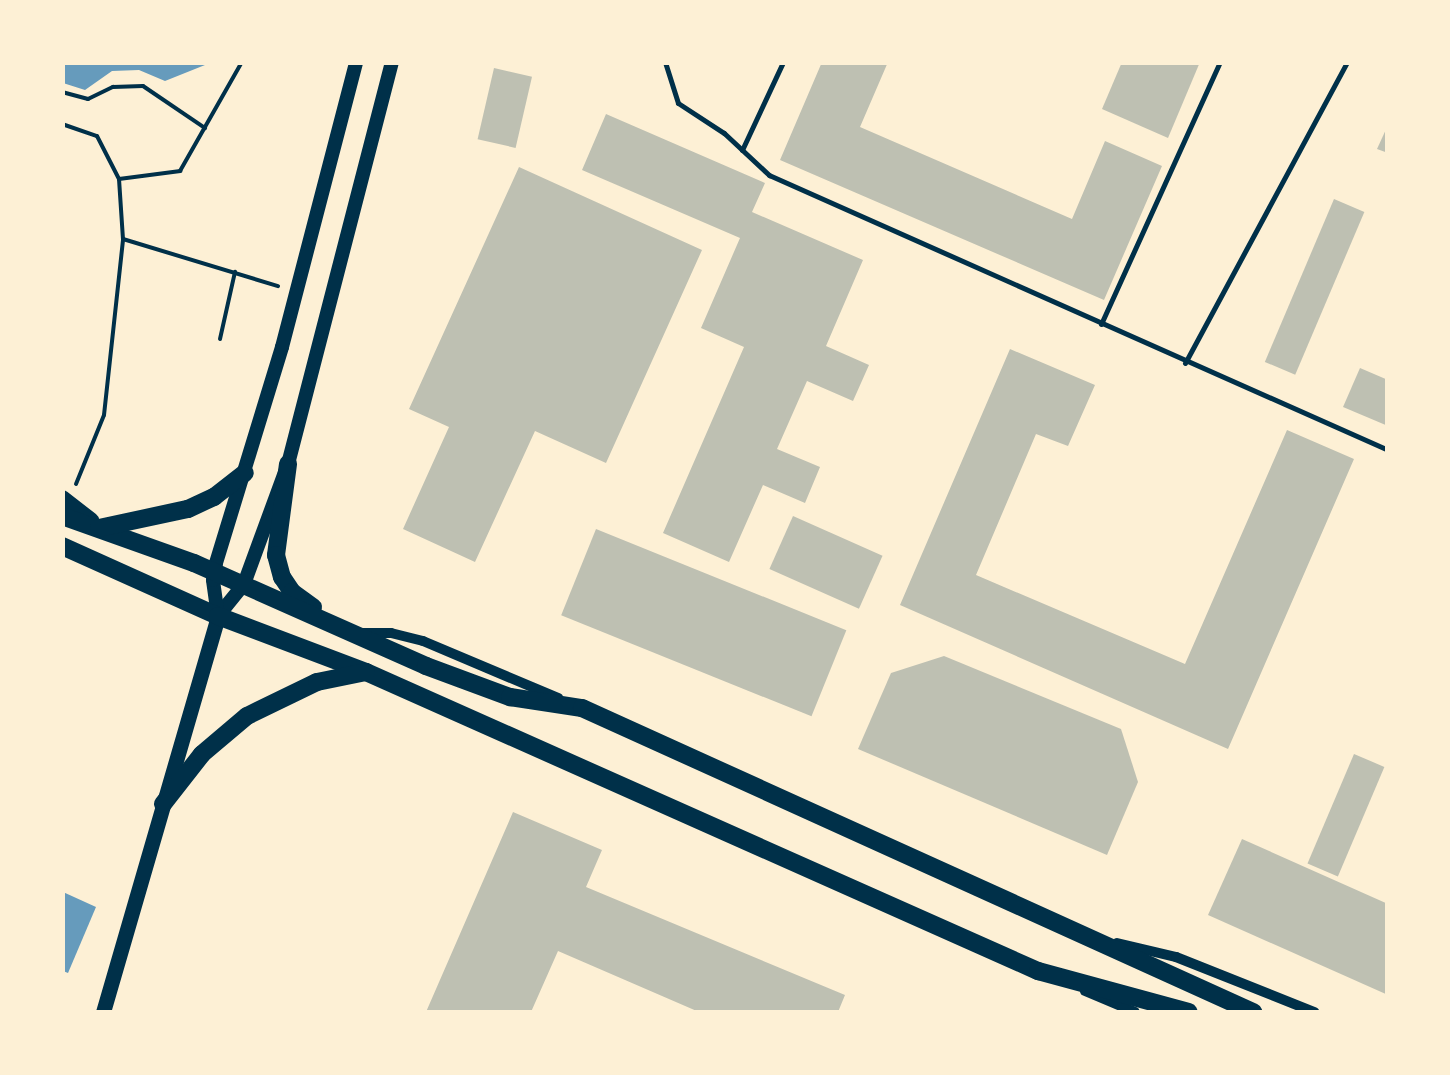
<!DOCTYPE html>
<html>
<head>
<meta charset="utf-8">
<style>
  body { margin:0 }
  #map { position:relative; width:1450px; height:1075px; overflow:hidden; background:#fdf0d5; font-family:"Archivo Narrow",sans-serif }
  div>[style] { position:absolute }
  .water>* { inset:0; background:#669bbc }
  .building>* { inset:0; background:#bec0b2; transform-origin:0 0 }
  .path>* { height:4px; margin:-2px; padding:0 2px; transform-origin:2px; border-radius:2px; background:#003049 }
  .service>* { height:5px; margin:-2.5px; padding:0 2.5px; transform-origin:2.5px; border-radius:2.5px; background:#003049 }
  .minor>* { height:10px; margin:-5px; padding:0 5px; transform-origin:5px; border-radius:5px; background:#003049 }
  .tertiary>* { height:14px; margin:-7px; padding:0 7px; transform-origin:7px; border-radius:7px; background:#003049 }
  .secondary>* { height:15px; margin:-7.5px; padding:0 7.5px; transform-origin:7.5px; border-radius:7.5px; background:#003049 }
  .primary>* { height:18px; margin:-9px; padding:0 9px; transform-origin:9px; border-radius:9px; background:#003049 }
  span { translate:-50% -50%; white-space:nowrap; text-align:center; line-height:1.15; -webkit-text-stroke:8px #fdf0d5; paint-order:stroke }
  .frame { position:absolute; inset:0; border:65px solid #fdf0d5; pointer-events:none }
</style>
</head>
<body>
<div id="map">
  <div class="water">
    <div style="clip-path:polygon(62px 63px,63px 62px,210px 63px,165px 81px,139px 70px,112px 71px,85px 90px,63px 83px)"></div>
    <div style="clip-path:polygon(63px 892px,96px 907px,68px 973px,63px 971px)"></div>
  </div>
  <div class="building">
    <div style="clip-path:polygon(822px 62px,888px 62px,860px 127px,1072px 219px,1105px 141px,1162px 166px,1104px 300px,780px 160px)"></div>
    <div style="clip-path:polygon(1122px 62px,1200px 62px,1168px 138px,1102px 109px)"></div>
    <div style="left:494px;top:68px;width:39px;height:73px;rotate:13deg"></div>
    <div style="clip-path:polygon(606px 114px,765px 183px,752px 212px,863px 260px,826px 346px,869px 365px,853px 401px,807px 381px,777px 449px,820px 467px,805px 503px,763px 485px,729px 562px,663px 533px,744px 347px,701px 328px,740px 238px,582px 170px)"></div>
    <div style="clip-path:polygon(1388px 125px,1388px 153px,1377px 149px)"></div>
    <div style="clip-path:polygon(519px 167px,702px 250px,606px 463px,535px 431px,475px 562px,403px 529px,449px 427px,409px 409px)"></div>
    <div style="left:1334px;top:199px;width:33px;height:177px;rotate:23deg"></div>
    <div style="clip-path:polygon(1010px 349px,1095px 385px,1068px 446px,1036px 434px,976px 575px,1185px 664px,1287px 430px,1354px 459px,1228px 749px,900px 605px)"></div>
    <div style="clip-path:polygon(1360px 368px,1388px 380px,1388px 426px,1343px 407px)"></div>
    <div style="left:793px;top:516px;width:98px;height:58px;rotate:24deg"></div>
    <div style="left:596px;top:529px;width:270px;height:93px;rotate:22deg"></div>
    <div style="clip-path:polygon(944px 656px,1121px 729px,1138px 782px,1107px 855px,858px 749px,891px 673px)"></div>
    <div style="left:1354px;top:754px;width:33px;height:119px;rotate:23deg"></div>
    <div style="clip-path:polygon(513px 812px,602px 850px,586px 887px,845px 995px,838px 1012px,699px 1012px,558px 951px,531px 1012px,426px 1012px)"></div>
    <div style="clip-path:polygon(1242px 839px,1388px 904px,1388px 995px,1208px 915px)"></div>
  </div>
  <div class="path">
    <div style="left:62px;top:92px;width:27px;rotate:15deg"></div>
    <div style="left:88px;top:99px;width:28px;rotate:-26deg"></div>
    <div style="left:113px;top:87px;width:30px;rotate:-2deg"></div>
    <div style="left:143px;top:86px;width:75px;rotate:34.1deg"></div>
    <div style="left:62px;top:124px;width:37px;rotate:19deg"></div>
    <div style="left:97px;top:136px;width:48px;rotate:62.9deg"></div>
    <div style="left:119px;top:179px;width:60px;rotate:86.2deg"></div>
    <div style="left:119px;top:179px;width:62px;rotate:-7.5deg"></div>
    <div style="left:180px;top:171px;width:125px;rotate:-60.4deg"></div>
    <div style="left:220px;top:339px;width:69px;rotate:-77.4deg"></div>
    <div style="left:76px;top:484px;width:74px;rotate:-67.9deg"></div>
    <div style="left:104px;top:415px;width:177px;rotate:-83.8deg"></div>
    <div style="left:123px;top:239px;width:162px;rotate:16.9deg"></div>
  </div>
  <div class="service">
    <div style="left:665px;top:62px;width:43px;rotate:72.4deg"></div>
    <div style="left:678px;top:103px;width:55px;rotate:33.1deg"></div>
    <div style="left:724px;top:133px;width:62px;rotate:43deg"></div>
    <div style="left:769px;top:175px;width:677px;rotate:23.95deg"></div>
    <div style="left:742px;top:150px;width:97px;rotate:-65deg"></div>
    <div style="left:1101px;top:324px;width:288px;rotate:-65.6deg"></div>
    <div style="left:1185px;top:363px;width:342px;rotate:-61.7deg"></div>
  </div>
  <div class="minor">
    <div style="left:362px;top:633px;width:29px"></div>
    <div style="left:391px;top:633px;width:33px;rotate:14deg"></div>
    <div style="left:423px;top:641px;width:147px;rotate:22.9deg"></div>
    <div style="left:1117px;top:943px;width:61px;rotate:13.3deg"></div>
    <div style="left:1176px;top:957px;width:149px;rotate:21.7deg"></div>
    <div style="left:1085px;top:991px;width:54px;rotate:22.8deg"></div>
  </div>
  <div class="tertiary">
    <div style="left:218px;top:616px;width:41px;rotate:-50.9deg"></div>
    <div style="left:244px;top:584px;width:128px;rotate:-69.9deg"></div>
    <div style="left:288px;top:464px;width:415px;rotate:-75.5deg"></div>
    <div style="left:218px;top:616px;width:36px;rotate:-98deg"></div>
    <div style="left:213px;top:580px;width:17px;rotate:-80deg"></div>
    <div style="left:216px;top:563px;width:226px;rotate:-73deg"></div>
    <div style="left:282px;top:347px;width:294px;rotate:-75.4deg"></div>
  </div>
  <div class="secondary">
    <div style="left:103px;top:1012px;width:412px;rotate:-73.8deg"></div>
  </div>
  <div class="primary">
    <div style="left:288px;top:464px;width:92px;rotate:97.5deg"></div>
    <div style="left:276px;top:555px;width:23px;rotate:75deg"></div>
    <div style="left:282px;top:577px;width:18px;rotate:56deg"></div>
    <div style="left:292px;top:592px;width:26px;rotate:36deg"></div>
    <div style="left:62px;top:499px;width:36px;rotate:38deg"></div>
    <div style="left:62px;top:516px;width:140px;rotate:19.6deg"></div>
    <div style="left:194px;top:563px;width:254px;rotate:23.9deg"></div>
    <div style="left:426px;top:666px;width:90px;rotate:20.3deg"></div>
    <div style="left:510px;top:697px;width:73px;rotate:8.7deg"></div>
    <div style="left:582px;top:708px;width:737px;rotate:24.37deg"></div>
    <div style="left:99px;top:528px;width:91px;rotate:-12.1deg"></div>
    <div style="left:188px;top:509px;width:29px;rotate:-25deg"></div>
    <div style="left:214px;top:497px;width:39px;rotate:-38deg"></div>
    <div style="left:62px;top:546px;width:171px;rotate:24.2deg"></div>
    <div style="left:218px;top:616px;width:158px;rotate:20.7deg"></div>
    <div style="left:366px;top:672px;width:736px;rotate:23.99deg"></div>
    <div style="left:1038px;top:971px;width:156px;rotate:15.2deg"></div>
    <div style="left:163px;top:804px;width:63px;rotate:-52deg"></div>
    <div style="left:202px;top:754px;width:59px;rotate:-40.2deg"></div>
    <div style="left:247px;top:716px;width:78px;rotate:-25.9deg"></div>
    <div style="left:317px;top:682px;width:50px;rotate:-11.5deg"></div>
  </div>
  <div class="frame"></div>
</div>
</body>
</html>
